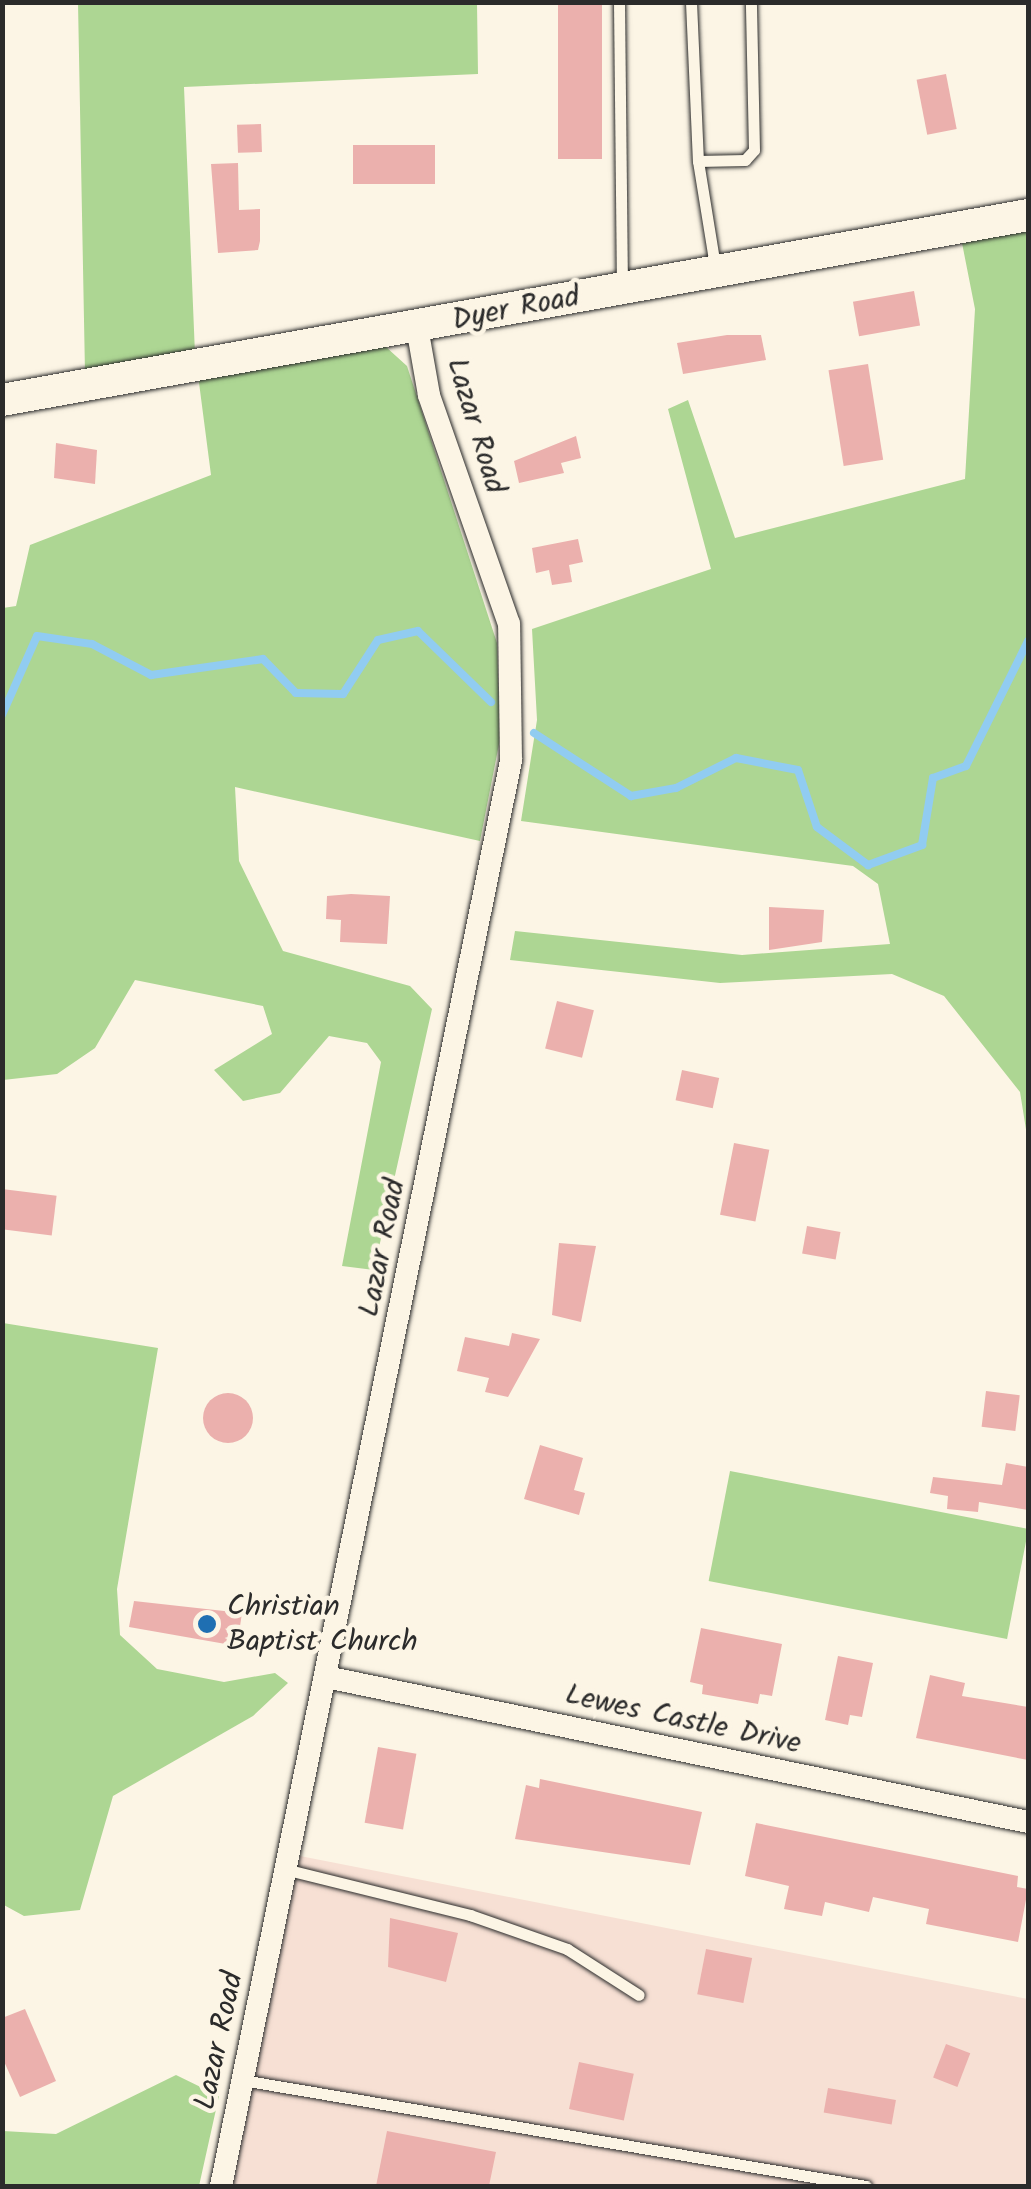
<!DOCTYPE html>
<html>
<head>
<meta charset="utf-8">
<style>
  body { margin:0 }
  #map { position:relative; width:1031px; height:2189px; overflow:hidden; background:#fcf5e5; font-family:Kalam,sans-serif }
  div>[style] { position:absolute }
  .built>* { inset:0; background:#f7e0d4 }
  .green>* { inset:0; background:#add693; transform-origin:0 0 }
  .stream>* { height:8px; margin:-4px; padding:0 4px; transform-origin:4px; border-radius:4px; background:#91ccf1 }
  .building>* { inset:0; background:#ebb0ad; transform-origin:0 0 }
  .round { border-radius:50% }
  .roads { filter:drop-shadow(0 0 2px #2b2b2b) drop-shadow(0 0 2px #2b2b2b) }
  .lane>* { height:11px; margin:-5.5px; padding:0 5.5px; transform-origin:5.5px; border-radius:5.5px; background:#fcf5e5 }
  .street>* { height:22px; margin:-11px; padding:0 11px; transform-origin:11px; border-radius:11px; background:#fcf5e5 }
  .secondary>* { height:32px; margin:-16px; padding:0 16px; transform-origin:16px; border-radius:16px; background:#fcf5e5 }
  .dots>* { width:28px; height:28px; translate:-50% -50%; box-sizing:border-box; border:5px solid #fcf5e5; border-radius:50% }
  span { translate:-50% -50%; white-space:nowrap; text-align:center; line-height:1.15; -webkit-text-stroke:9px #fcf5e5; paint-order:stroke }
  .street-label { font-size:30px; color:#2b2b2b }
  .poi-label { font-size:30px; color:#2b2b2b }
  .left { translate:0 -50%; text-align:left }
  .frame { position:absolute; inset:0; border:5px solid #2b2b2b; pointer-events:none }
</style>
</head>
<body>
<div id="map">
  <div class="built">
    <div style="clip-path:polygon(300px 1856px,1028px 1999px,1028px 2186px,232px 2186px)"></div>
  </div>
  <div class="green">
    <div style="clip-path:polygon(78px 3px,477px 3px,478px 74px,184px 87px,195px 354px,85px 373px)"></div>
    <div style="clip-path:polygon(1028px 231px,1028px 1142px,1020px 1092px,944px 996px,892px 974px,720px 983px,510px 960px,515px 931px,742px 955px,890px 944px,878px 884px,853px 866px,521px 821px,537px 720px,532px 629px,711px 569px,668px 409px,688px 400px,735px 538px,965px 479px,975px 309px,962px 243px)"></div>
    <div style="clip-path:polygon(386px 347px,407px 366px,497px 643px,500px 739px,480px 841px,235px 787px,239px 861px,283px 951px,410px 986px,432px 1009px,374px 1270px,342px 1266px,381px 1062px,367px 1043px,329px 1036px,280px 1093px,243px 1101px,214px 1070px,272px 1034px,263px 1006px,135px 980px,95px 1048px,57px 1074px,3px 1080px,3px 608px,16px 606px,30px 545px,211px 475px,198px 375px)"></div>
    <div style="clip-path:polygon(3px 1323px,158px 1348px,117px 1589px,120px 1635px,157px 1669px,224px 1682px,275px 1673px,288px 1683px,253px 1716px,113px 1796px,80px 1910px,24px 1916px,2px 1904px)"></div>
    <div style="left:730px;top:1471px;width:304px;height:112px;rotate:11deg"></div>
    <div style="clip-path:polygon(176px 2075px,219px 2096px,199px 2186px,3px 2186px,3px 2131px,56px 2134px)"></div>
  </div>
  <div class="stream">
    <div style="left:2px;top:715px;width:86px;rotate:-66.1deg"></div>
    <div style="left:37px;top:636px;width:56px;rotate:8.3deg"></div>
    <div style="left:92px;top:644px;width:67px;rotate:27.7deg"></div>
    <div style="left:151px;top:675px;width:113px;rotate:-8.1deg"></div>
    <div style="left:263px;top:659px;width:47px;rotate:45.9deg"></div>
    <div style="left:296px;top:693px;width:47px;rotate:1.2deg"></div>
    <div style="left:343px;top:694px;width:64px;rotate:-57.1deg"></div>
    <div style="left:378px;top:640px;width:41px;rotate:-12.7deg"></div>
    <div style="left:418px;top:631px;width:102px;rotate:44.2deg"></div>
    <div style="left:534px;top:733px;width:116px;rotate:33deg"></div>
    <div style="left:631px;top:796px;width:46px;rotate:-10.1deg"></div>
    <div style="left:676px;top:788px;width:67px;rotate:-26.6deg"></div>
    <div style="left:736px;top:758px;width:63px;rotate:11deg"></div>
    <div style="left:798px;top:770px;width:60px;rotate:71.6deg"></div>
    <div style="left:817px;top:827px;width:64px;rotate:36.7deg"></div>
    <div style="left:868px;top:865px;width:58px;rotate:-20.3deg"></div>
    <div style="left:922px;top:845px;width:68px;rotate:-80.7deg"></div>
    <div style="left:933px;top:778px;width:35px;rotate:-20deg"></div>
    <div style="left:966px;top:766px;width:140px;rotate:-63.6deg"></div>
  </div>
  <div class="building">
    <div style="left:558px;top:2px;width:44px;height:157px"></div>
    <div style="left:946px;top:74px;width:56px;height:30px;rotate:79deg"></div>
    <div style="left:261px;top:124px;width:28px;height:24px;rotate:88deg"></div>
    <div style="left:353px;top:145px;width:82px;height:39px"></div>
    <div style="clip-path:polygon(238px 163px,239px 210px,260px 209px,260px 241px,258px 250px,218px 253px,211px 164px)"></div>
    <div style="left:914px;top:291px;width:35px;height:62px;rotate:80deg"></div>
    <div style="clip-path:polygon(727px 335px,761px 335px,766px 360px,683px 374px,677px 343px)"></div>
    <div style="left:868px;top:364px;width:97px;height:40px;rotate:81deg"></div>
    <div style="clip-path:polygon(576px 436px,581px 458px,561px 463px,564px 473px,519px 483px,514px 461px)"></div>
    <div style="clip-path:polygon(56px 443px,97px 450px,95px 484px,54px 478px)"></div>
    <div style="clip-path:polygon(578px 539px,583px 562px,569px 565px,572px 582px,552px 585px,549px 570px,536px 573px,532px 548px)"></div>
    <div style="clip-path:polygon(351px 894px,390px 896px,387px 944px,340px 942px,341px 920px,326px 919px,327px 896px)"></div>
    <div style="clip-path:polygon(769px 907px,824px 910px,822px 942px,769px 950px)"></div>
    <div style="left:557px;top:1001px;width:38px;height:49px;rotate:14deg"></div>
    <div style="left:682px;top:1070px;width:38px;height:31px;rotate:12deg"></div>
    <div style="left:734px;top:1143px;width:36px;height:73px;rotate:11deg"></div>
    <div style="left:2px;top:1189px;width:55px;height:40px;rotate:7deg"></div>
    <div style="left:807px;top:1226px;width:34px;height:28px;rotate:10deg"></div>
    <div style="clip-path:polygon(559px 1243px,596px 1246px,581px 1322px,552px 1315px)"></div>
    <div style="clip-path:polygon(512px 1333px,540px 1339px,508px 1397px,485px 1392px,489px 1378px,457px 1371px,465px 1337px,509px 1346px)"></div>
    <div style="left:986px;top:1391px;width:34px;height:36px;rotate:7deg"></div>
    <div class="round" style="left:203px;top:1393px;width:50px;height:50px"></div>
    <div style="clip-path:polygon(540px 1445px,583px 1458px,574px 1490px,585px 1493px,579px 1515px,524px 1499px)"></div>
    <div style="clip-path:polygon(1006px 1463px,1028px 1467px,1028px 1510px,979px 1502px,978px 1512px,947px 1509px,948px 1496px,930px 1493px,933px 1477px,1002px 1485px)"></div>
    <div style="clip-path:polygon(134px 1601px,242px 1613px,237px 1646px,129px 1627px)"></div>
    <div style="clip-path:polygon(701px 1628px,782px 1644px,772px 1696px,760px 1694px,758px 1704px,702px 1694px,703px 1685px,690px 1682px)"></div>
    <div style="clip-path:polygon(838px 1656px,873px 1663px,862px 1717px,850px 1715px,848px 1725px,825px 1720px)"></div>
    <div style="clip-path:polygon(930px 1675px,965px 1683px,962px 1696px,1028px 1707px,1028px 1760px,916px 1738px)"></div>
    <div style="left:378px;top:1747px;width:39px;height:77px;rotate:10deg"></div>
    <div style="clip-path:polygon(540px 1779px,702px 1812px,690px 1865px,515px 1839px,526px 1785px,539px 1788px)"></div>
    <div style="clip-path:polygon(756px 1823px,1018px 1876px,1017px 1887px,1028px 1889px,1018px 1942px,926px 1924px,929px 1909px,873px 1897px,869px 1912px,825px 1902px,822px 1916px,784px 1909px,789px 1886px,745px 1876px)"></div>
    <div style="clip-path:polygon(390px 1918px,458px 1933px,446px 1982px,388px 1967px)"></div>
    <div style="left:706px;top:1949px;width:47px;height:46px;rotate:11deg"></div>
    <div style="clip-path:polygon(25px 2009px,56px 2081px,20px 2097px,2px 2057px,2px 2018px)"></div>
    <div style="left:946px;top:2044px;width:26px;height:36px;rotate:21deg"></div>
    <div style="left:579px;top:2062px;width:56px;height:48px;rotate:12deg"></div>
    <div style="left:828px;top:2088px;width:69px;height:25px;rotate:10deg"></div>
    <div style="clip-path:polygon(387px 2131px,496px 2152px,489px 2186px,376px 2186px)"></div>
  </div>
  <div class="roads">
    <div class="lane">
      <div style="left:619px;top:2px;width:283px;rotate:89.4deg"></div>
      <div style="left:691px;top:2px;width:159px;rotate:87.5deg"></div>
      <div style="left:698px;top:161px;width:106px;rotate:80.8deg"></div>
      <div style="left:698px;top:161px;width:47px;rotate:-1.2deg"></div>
      <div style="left:745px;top:160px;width:13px;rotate:-48deg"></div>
      <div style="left:754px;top:150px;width:148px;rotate:-91.2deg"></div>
      <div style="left:284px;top:1869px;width:192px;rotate:13.9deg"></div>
      <div style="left:470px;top:1915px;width:103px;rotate:19.3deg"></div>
      <div style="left:567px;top:1949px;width:85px;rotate:32.6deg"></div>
      <div style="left:242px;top:2080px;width:633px;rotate:9.64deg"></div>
    </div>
    <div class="street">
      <div style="left:326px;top:1677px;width:717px;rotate:11.67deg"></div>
      <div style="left:221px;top:2186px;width:1455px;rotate:-78.5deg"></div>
      <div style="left:511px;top:760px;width:136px;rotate:-90.8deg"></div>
      <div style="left:509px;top:624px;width:243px;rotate:-109.3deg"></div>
      <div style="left:429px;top:395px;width:69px;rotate:-100deg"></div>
    </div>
    <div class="secondary">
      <div style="left:2px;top:400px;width:1043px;rotate:-10.22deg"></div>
    </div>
  </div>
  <div class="dots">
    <div style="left:207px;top:1624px;background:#1f6fb2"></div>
  </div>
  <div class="street-label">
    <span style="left:516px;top:309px;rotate:-11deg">Dyer Road</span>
    <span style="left:475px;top:426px;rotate:73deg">Lazar Road</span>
    <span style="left:383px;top:1248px;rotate:-79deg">Lazar Road</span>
    <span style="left:683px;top:1720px;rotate:12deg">Lewes Castle Drive</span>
    <span style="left:220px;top:2041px;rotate:-78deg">Lazar Road</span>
  </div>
  <div class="poi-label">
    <span class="left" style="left:227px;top:1624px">Christian<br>Baptist Church</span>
  </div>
  <div class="frame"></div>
</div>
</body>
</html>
